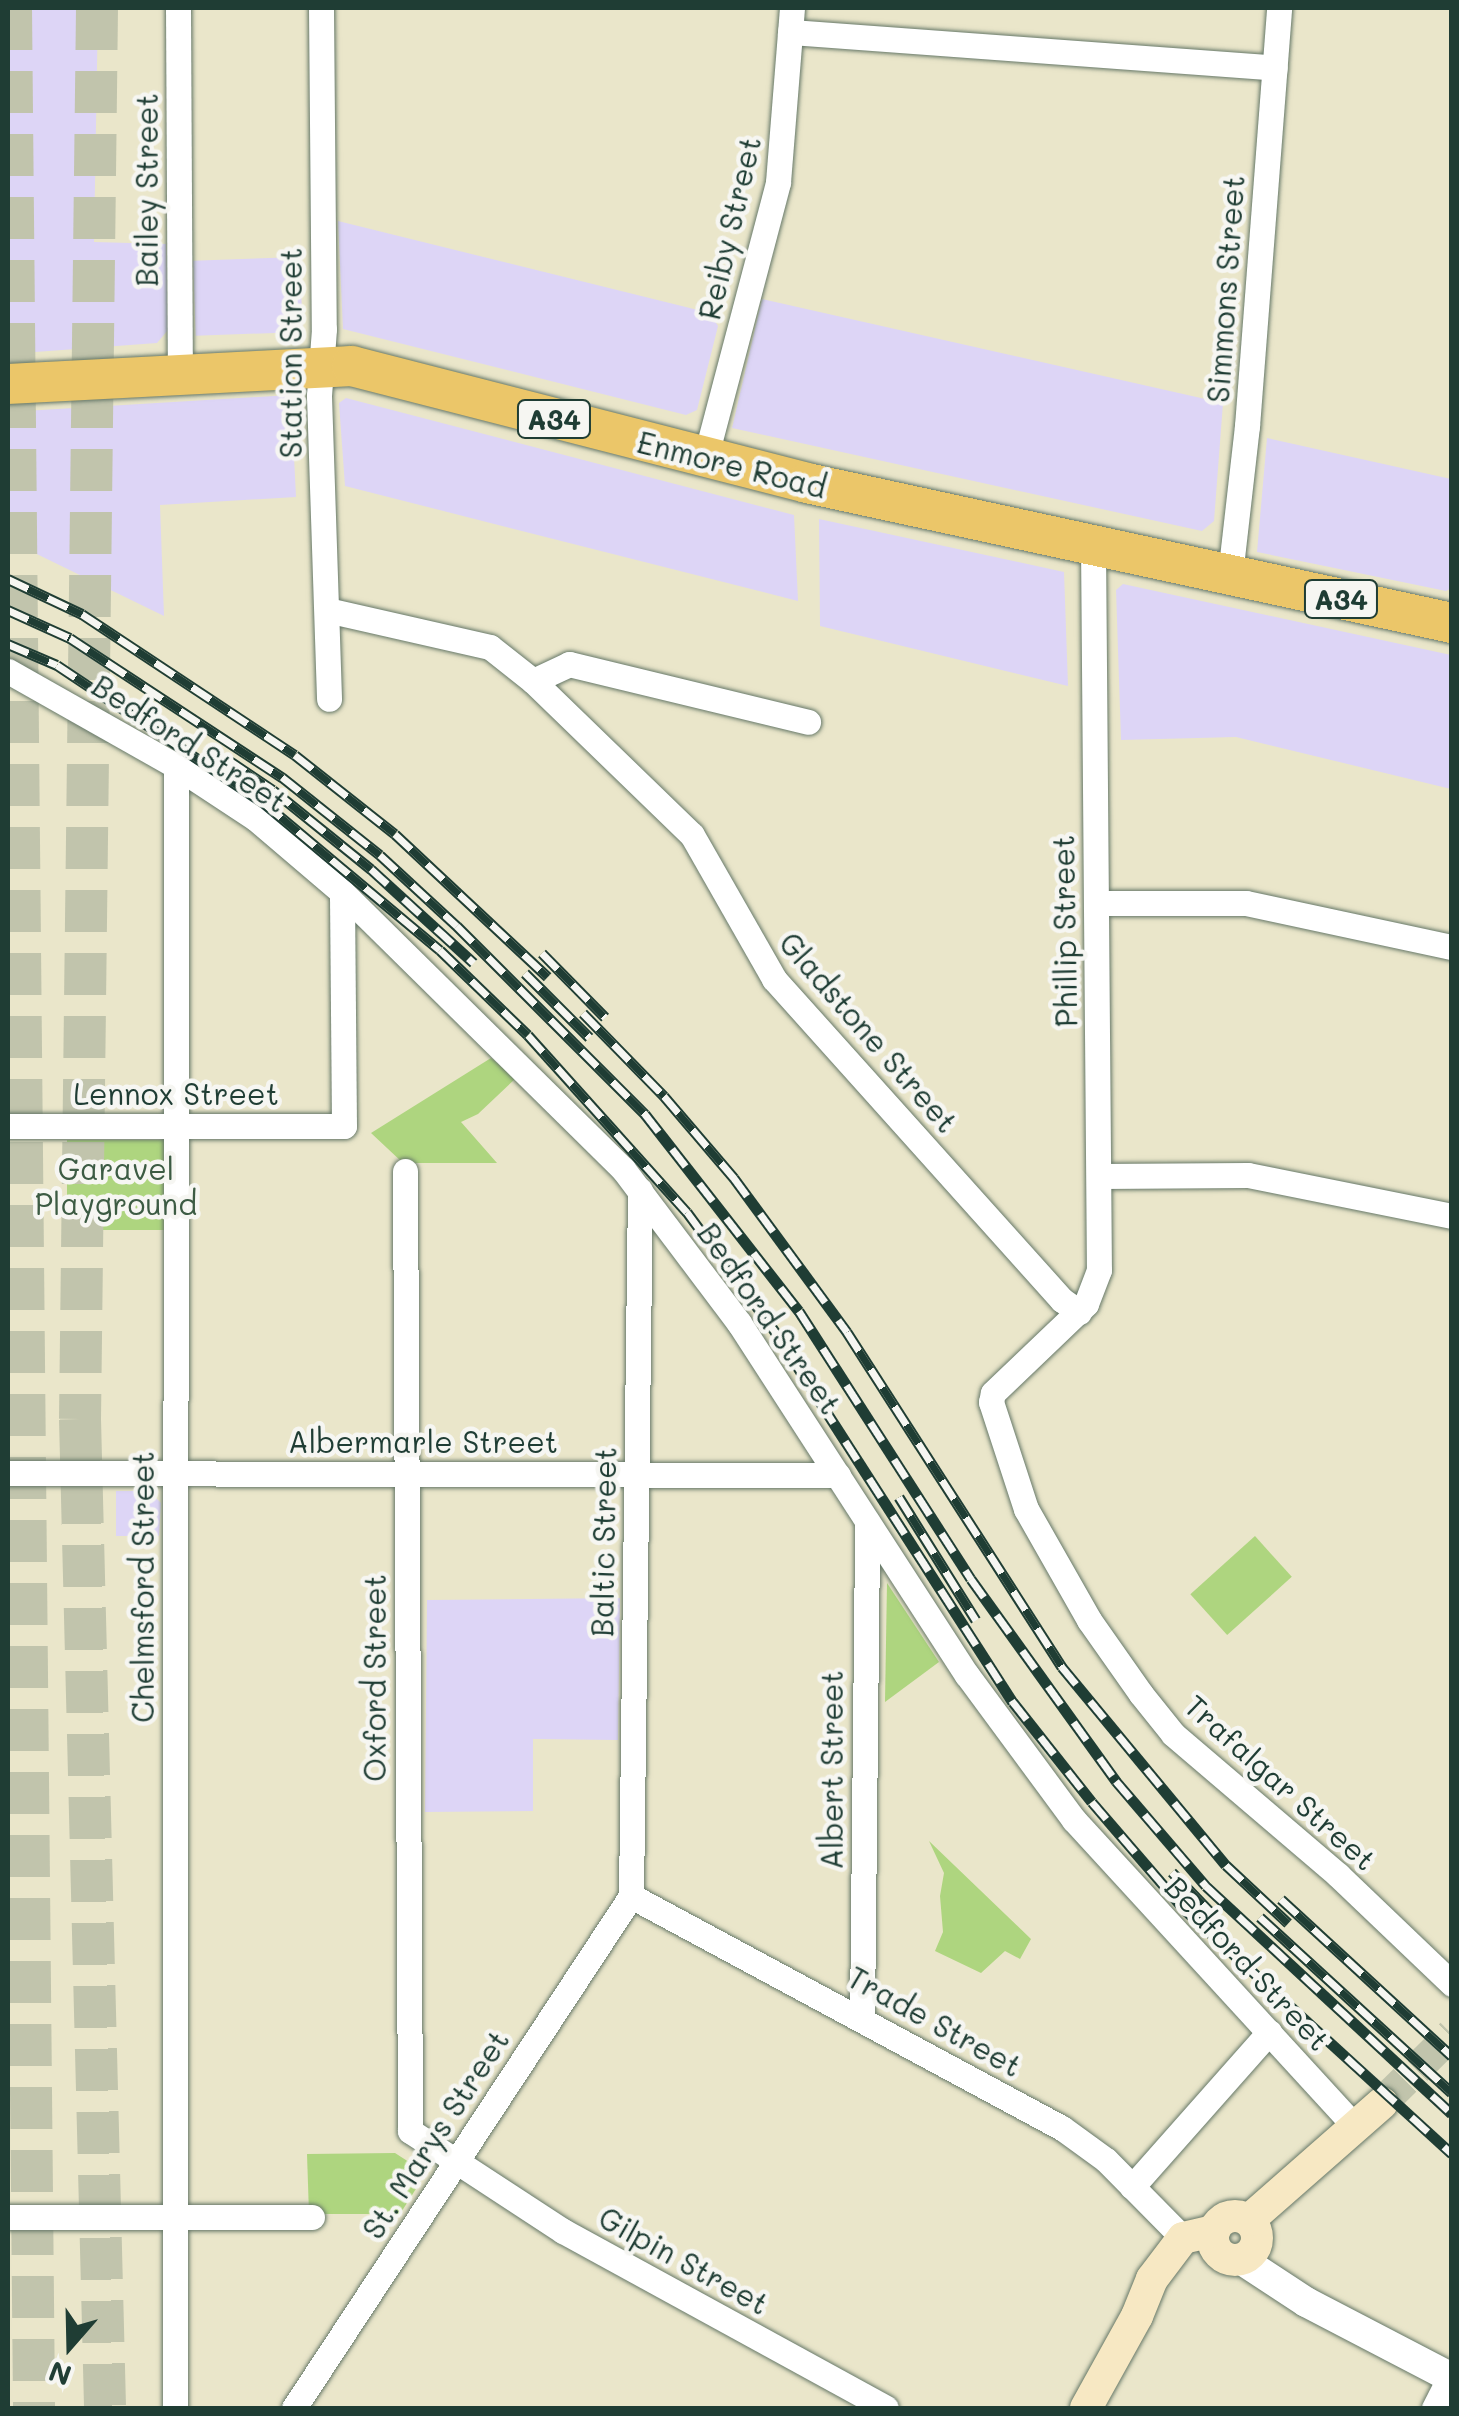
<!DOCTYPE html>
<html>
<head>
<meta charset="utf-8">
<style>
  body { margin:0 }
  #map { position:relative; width:1459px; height:2416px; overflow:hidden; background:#eae6ca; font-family:Mali,sans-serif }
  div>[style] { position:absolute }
  .built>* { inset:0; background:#ddd5f6; transform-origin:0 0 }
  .green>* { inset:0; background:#aed57f; transform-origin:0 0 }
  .secondary-tunnel>* { height:32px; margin-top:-16px; transform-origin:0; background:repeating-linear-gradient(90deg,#c1c4ac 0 32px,transparent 0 48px) }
  .motorway-tunnel>* { height:42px; margin-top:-21px; transform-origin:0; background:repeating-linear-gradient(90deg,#c1c4ac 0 42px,transparent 0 63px) }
  .roads { filter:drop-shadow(0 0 2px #667868) drop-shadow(0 0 2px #667868) }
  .minor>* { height:25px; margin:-12.5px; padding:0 12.5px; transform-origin:12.5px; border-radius:12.5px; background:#fff }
  .tertiary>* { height:30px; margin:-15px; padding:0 15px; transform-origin:15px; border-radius:15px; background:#fff }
  .secondary>* { height:32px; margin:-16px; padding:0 16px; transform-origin:16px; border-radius:16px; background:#f7e8c3 }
  .secondary>.ring { margin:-16px; padding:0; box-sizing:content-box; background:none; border:32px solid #f7e8c3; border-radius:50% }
  .trunk>* { height:40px; margin:-20px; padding:0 20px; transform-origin:20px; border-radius:20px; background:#ebc669 }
  .rail>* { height:11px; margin-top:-5.5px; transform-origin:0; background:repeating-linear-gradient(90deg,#f6f6f2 0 22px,#1f3d34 0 44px); box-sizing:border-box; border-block:2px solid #1f3d34 }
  span { translate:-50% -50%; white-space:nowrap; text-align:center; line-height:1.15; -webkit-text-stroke:9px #f6f6f2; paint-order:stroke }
  .shield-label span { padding:2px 8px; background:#f6f6f2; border:2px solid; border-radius:8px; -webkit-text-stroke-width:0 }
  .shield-label { font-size:28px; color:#1f3d34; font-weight:700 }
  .street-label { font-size:30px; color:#1f3d34 }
  .park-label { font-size:30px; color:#3c5b43 }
  .frame { position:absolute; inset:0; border:10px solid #1f3d34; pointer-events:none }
  .north { position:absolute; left:20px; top:2296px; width:100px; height:100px; -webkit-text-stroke:8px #f6f6f2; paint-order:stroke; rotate:200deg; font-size:28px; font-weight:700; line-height:40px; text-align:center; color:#1f3d34 }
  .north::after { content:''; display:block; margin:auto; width:35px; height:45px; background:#1f3d34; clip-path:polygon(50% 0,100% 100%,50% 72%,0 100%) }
</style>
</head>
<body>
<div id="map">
  <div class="built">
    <div style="clip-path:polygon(13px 8px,98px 8px,94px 242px,166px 244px,168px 330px,157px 343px,8px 354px,8px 24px)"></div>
    <div style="clip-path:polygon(338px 221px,710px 313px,718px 326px,697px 410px,686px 415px,343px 329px)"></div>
    <div style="left:300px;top:257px;width:75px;height:107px;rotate:88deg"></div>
    <div style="clip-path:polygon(762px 299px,1223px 403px,1214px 521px,1202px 531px,732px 428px)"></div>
    <div style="clip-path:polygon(291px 395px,296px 497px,160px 505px,164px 616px,8px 540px,8px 412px)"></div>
    <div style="clip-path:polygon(346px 398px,794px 515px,798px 601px,345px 486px,339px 403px)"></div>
    <div style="clip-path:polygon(1267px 438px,1451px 479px,1451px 588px,1446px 591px,1257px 552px)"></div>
    <div style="clip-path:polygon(819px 519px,1064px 572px,1068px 686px,820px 626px)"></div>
    <div style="clip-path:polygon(1123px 584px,1451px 655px,1451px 789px,1236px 737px,1121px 740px,1116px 590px)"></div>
    <div style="clip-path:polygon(116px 1491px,149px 1491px,161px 1503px,159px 1536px,116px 1536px)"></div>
    <div style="clip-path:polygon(620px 1598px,618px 1740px,533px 1739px,533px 1811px,425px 1812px,427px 1600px)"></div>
  </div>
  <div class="green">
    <div style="clip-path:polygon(491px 1058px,516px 1078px,478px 1114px,461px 1122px,497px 1163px,403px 1163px,371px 1133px)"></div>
    <div style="left:67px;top:1140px;width:97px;height:90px"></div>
    <div style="left:1255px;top:1536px;width:55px;height:87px;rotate:48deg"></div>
    <div style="clip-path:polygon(887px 1583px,939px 1662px,885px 1702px)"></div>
    <div style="clip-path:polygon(929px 1841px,1031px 1939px,1020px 1959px,1005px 1951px,981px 1973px,935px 1951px,943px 1932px,940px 1896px,944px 1873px)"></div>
    <div style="clip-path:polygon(395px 2153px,426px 2173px,400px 2214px,309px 2214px,307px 2154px)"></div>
  </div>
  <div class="secondary-tunnel">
    <div style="left:1382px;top:2103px;width:98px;rotate:-44.6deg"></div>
  </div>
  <div class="motorway-tunnel">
    <div style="left:11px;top:8px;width:2400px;rotate:89.45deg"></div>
    <div style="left:97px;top:8px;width:1411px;rotate:90.69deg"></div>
    <div style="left:80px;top:1419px;width:989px;rotate:88.55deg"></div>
  </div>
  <div class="roads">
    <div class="minor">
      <div style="left:178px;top:8px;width:365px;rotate:89.7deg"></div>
      <div style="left:321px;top:8px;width:321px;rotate:89.5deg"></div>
      <div style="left:324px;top:329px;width:67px;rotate:94.3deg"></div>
      <div style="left:319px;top:396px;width:303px;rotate:88.1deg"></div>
      <div style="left:790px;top:32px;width:486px;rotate:4.2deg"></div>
      <div style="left:705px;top:459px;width:286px;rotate:-75.2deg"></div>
      <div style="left:778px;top:182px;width:175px;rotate:-85.4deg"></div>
      <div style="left:1093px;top:544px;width:726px;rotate:89.53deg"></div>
      <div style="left:1099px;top:1270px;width:36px;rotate:111deg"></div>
      <div style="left:1086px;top:1304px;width:129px;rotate:136.3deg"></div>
      <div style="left:993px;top:1393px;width:9px;rotate:103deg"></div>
      <div style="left:991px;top:1402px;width:113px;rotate:71.9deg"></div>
      <div style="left:1026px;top:1509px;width:128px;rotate:60.4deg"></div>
      <div style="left:1089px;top:1620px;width:90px;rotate:54.9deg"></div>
      <div style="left:1141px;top:1694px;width:51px;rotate:51.3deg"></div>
      <div style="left:1173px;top:1734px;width:217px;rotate:40.5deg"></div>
      <div style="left:1338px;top:1875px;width:158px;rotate:43.7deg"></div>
      <div style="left:1230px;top:575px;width:150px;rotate:-83.5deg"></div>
      <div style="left:1247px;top:426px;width:419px;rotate:-85.6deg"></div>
      <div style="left:327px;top:610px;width:167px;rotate:12.8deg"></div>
      <div style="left:490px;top:647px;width:55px;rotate:38.3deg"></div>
      <div style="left:533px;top:681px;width:221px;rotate:44.1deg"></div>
      <div style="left:692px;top:835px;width:166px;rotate:60.3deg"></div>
      <div style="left:774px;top:979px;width:431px;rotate:48.1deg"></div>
      <div style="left:1062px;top:1300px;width:21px;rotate:35deg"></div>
      <div style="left:8px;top:671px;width:193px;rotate:29.5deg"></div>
      <div style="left:176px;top:766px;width:95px;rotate:33.4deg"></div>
      <div style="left:255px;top:818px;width:114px;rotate:40.4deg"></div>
      <div style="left:342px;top:892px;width:395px;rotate:44.6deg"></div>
      <div style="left:623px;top:1169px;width:193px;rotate:53deg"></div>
      <div style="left:739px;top:1323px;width:419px;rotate:57.1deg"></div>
      <div style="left:967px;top:1675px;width:180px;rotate:53.6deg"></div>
      <div style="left:1074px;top:1820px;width:416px;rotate:47.5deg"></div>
      <div style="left:533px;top:681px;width:40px;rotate:-25deg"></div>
      <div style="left:569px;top:664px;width:246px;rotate:13.6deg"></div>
      <div style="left:1096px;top:903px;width:150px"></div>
      <div style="left:1246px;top:903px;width:211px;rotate:12.1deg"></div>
      <div style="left:8px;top:1126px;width:336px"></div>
      <div style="left:344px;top:1126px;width:234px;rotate:-90.5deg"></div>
      <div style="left:405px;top:1171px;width:960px;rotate:89.7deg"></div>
      <div style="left:410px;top:2131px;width:183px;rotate:33.2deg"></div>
      <div style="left:563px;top:2231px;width:368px;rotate:28.7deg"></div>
      <div style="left:1100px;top:1176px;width:148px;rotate:-0.4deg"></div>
      <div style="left:1248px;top:1175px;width:208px;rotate:11.4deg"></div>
      <div style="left:8px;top:1473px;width:830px;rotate:0.14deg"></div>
      <div style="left:631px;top:1896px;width:706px;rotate:-89.27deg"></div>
      <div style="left:631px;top:1896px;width:489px;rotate:28.3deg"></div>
      <div style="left:1062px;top:2128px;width:54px;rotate:36deg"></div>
      <div style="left:1106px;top:2160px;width:110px;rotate:45.4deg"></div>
      <div style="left:862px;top:2018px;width:496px;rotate:-89.4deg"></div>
      <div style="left:1132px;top:2187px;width:207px;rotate:-48.5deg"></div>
      <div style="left:8px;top:2217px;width:304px"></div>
      <div style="left:175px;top:2408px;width:1642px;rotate:-89.97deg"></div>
      <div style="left:294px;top:2408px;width:613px;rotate:-56.65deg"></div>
      <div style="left:1434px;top:2408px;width:35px;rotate:-63deg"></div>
    </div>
    <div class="tertiary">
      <div style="left:1242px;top:2260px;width:77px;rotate:33.3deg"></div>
      <div style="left:1306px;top:2302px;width:165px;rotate:27.5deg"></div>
    </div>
    <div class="secondary">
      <div class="ring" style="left:1213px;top:2216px;width:12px;height:12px"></div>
      <div style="left:1249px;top:2220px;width:177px;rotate:-41.3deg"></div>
      <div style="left:1086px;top:2408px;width:105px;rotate:-61deg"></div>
      <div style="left:1137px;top:2316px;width:40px;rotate:-68deg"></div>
      <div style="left:1152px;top:2279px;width:51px;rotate:-52.9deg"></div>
      <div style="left:1183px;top:2238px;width:32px;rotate:-13deg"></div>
    </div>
    <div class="trunk">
      <div style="left:8px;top:384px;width:344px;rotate:-3deg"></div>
      <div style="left:352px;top:366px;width:470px;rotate:14.4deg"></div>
      <div style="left:807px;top:483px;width:660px;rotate:12.25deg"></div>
    </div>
  </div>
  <div class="rail">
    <div style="left:8px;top:579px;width:82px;rotate:25.3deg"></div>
    <div style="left:82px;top:614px;width:255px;rotate:33.5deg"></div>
    <div style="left:295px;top:755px;width:127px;rotate:38.3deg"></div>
    <div style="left:395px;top:834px;width:209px;rotate:43.1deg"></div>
    <div style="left:8px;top:610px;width:68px;rotate:24.3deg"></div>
    <div style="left:70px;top:638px;width:254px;rotate:33.3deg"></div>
    <div style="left:282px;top:777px;width:125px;rotate:38.5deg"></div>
    <div style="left:380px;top:855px;width:105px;rotate:42.7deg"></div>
    <div style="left:457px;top:926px;width:266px;rotate:45deg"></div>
    <div style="left:645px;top:1114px;width:250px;rotate:52deg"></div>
    <div style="left:799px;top:1311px;width:318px;rotate:57.3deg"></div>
    <div style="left:971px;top:1579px;width:249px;rotate:54.3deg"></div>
    <div style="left:1116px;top:1781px;width:138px;rotate:49.4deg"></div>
    <div style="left:1206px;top:1886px;width:335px;rotate:42.8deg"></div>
    <div style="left:8px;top:644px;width:53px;rotate:23.2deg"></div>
    <div style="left:57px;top:665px;width:249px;rotate:33.7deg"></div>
    <div style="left:264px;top:803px;width:229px;rotate:39.9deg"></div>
    <div style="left:440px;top:950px;width:122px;rotate:44deg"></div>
    <div style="left:528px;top:1035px;width:238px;rotate:48.1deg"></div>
    <div style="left:687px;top:1212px;width:147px;rotate:53.6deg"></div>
    <div style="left:774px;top:1330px;width:442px;rotate:57.3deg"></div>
    <div style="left:1013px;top:1702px;width:127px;rotate:51.7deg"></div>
    <div style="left:1092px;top:1802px;width:141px;rotate:49.3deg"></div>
    <div style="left:1184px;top:1909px;width:363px;rotate:42.4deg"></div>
    <div style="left:227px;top:759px;width:55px;rotate:34deg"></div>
    <div style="left:273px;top:790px;width:126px;rotate:38.9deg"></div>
    <div style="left:371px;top:869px;width:139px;rotate:42.4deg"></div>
    <div style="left:542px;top:953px;width:90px;rotate:45.5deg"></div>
    <div style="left:525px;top:973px;width:91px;rotate:45deg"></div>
    <div style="left:583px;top:1013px;width:116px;rotate:45.7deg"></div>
    <div style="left:664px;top:1096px;width:108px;rotate:49.5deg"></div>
    <div style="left:734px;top:1178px;width:191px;rotate:53.7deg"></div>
    <div style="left:847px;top:1332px;width:398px;rotate:57.3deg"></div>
    <div style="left:1062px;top:1667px;width:257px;rotate:50.4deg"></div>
    <div style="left:1226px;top:1865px;width:85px;rotate:43.1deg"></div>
    <div style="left:899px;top:1497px;width:145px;rotate:58deg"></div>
    <div style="left:1172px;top:1872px;width:75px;rotate:46.1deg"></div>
    <div style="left:1281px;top:1899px;width:232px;rotate:42.6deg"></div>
    <div style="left:1260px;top:1917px;width:260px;rotate:42.5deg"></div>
  </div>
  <div class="shield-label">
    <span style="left:554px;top:419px">A34</span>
    <span style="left:1341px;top:599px">A34</span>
  </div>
  <div class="street-label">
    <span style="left:146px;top:190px;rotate:-90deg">Bailey Street</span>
    <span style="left:729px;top:228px;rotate:-77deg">Reiby Street</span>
    <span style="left:1225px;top:289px;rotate:-86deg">Simmons Street</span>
    <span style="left:290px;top:353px;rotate:-90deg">Station Street</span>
    <span style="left:732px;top:464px;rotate:14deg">Enmore Road</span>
    <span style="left:190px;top:743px;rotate:33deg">Bedford Street</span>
    <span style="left:1064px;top:931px;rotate:-91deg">Phillip Street</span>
    <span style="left:869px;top:1032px;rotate:49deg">Gladstone Street</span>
    <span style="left:176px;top:1093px">Lennox Street</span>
    <span style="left:770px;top:1318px;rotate:55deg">Bedford Street</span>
    <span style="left:423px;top:1441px">Albermarle Street</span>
    <span style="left:603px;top:1542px;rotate:-89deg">Baltic Street</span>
    <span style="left:142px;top:1587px;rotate:-90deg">Chelmsford Street</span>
    <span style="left:374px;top:1678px;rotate:-90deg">Oxford Street</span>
    <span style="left:831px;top:1770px;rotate:-90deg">Albert Street</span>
    <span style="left:1281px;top:1782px;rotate:42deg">Trafalgar Street</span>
    <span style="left:1248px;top:1963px;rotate:47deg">Bedford Street</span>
    <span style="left:935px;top:2021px;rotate:29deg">Trade Street</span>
    <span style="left:435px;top:2134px;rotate:-57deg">St. Marys Street</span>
    <span style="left:684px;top:2260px;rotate:29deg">Gilpin Street</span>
  </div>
  <div class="park-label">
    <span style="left:116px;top:1185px">Garavel<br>Playground</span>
  </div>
  <div class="frame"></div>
  <div class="north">N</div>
</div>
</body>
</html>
